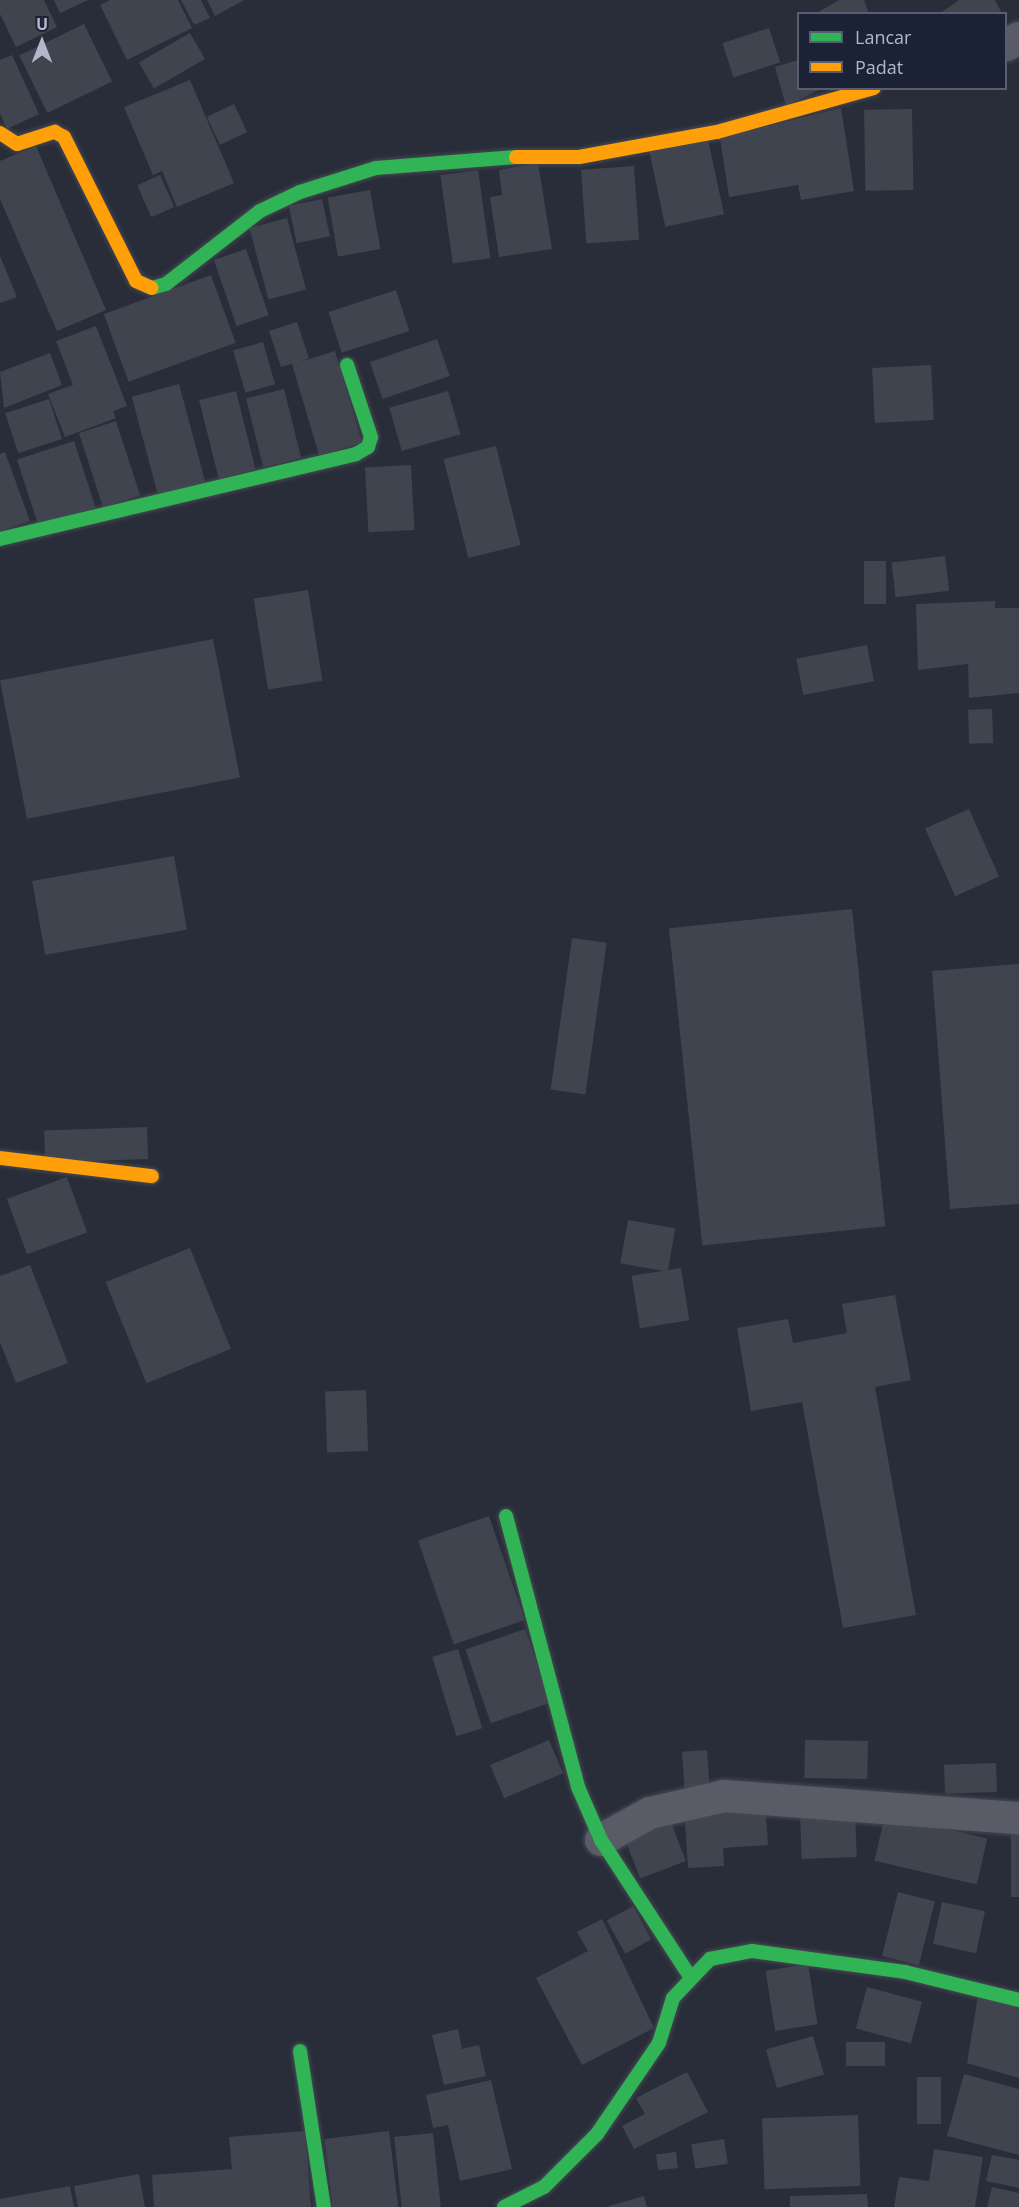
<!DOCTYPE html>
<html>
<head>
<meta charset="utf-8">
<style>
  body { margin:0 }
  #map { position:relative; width:1019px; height:2207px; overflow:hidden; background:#282d39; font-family:"Open Sans",sans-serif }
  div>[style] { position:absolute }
  .building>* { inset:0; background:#40444f; transform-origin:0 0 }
  .roads { filter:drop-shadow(0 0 2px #454952) drop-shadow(0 0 2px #454952) }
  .street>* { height:32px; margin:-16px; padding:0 16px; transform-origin:16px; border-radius:16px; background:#595c67 }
  .fast>* { height:14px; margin:-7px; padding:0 7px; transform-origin:7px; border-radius:7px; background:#30b455 }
  .slow>* { height:14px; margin:-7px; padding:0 7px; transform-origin:7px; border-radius:7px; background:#ff9f0a }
  span { translate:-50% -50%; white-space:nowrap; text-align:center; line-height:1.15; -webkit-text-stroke:4.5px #1b2235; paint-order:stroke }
  .legend { position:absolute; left:797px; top:12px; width:210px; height:78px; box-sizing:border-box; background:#1b2235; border:2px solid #575e71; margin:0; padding:8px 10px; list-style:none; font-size:18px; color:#b2b8cb }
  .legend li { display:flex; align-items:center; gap:12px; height:30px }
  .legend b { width:30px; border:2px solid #575e71 }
  .north { position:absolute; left:12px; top:12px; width:60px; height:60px; -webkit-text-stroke:4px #1b2235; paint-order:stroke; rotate:0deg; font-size:16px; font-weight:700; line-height:24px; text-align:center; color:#b2b8cb }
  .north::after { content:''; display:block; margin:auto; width:21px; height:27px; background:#b2b8cb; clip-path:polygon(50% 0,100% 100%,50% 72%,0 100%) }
</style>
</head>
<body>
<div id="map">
  <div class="building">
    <div style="clip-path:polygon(0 0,44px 0,57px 27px,16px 47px,0 14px)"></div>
    <div style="clip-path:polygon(54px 0,88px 0,60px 13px)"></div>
    <div style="clip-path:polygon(110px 0,178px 0,192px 28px,127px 60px,100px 5px)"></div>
    <div style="clip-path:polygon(181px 0,201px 0,210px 18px,194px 25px)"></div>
    <div style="clip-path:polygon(207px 0,244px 0,215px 16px)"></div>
    <div style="clip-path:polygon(839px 0,864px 0,869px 14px,815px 14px)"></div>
    <div style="clip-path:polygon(959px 0,995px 0,1002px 14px,939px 14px)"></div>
    <div style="left:84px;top:24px;width:64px;height:72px;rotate:64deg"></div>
    <div style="left:769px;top:28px;width:36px;height:49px;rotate:72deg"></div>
    <div style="left:190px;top:33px;width:30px;height:59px;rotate:60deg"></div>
    <div style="clip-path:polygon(12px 55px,39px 114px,7px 129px,0 114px,0 60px)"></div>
    <div style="clip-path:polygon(798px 60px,798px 88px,823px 88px,786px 106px,775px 67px)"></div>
    <div style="clip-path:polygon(190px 80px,234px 183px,177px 207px,162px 171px,153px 175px,124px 107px)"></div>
    <div style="left:234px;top:104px;width:31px;height:30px;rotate:65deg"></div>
    <div style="clip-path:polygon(841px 108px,854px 191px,801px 200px,798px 185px,729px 197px,720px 138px)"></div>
    <div style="left:912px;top:109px;width:81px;height:48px;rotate:89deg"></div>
    <div style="left:708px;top:139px;width:77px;height:60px;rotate:78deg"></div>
    <div style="clip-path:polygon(36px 146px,106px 310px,57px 331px,0 199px,0 161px)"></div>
    <div style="clip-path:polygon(538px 163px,552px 249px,499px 257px,490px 197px,502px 195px,499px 170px)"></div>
    <div style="left:634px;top:166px;width:74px;height:53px;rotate:86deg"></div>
    <div style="left:478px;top:170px;width:89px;height:38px;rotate:82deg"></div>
    <div style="left:160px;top:175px;width:35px;height:25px;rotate:66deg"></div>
    <div style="left:370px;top:190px;width:60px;height:43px;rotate:80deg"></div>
    <div style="left:322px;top:199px;width:38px;height:34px;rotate:78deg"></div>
    <div style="left:287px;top:218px;width:74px;height:39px;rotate:75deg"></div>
    <div style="left:246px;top:249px;width:70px;height:34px;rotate:71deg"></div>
    <div style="clip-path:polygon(0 256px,17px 297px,0 303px)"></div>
    <div style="left:211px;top:275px;width:72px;height:114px;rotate:70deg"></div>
    <div style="left:396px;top:290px;width:43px;height:71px;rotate:72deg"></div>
    <div style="clip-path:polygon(297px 322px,309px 358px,300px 362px,335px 351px,362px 443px,319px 455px,292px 364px,281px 367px,269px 331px)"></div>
    <div style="clip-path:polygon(96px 326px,127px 406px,113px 411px,116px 418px,65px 437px,48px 394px,73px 385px,56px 341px)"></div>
    <div style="left:437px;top:339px;width:39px;height:71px;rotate:71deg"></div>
    <div style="left:263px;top:342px;width:44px;height:31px;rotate:74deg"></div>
    <div style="clip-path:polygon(50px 353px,62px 385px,4px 408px,0 372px)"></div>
    <div style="left:931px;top:365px;width:55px;height:59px;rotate:87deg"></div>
    <div style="left:179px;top:384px;width:102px;height:49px;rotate:75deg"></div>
    <div style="left:284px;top:389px;width:71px;height:39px;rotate:76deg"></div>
    <div style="left:236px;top:391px;width:81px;height:38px;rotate:76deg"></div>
    <div style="left:448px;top:391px;width:45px;height:61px;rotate:74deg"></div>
    <div style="left:49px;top:399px;width:42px;height:46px;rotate:72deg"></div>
    <div style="left:116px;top:421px;width:78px;height:39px;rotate:72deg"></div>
    <div style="left:74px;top:441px;width:70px;height:60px;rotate:72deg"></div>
    <div style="left:496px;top:446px;width:102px;height:54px;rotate:76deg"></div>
    <div style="clip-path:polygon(5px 452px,30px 521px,0 531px,0 454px)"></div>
    <div style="left:411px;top:465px;width:65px;height:46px;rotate:87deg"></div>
    <div style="left:945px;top:556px;width:35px;height:54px;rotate:83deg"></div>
    <div style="left:864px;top:561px;width:22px;height:43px"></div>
    <div style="left:308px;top:590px;width:92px;height:55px;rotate:81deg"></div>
    <div style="clip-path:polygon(995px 601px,995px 608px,1019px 608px,1019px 693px,969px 698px,968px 664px,918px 670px,916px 604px)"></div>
    <div style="left:213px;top:639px;width:141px;height:217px;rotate:79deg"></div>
    <div style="left:867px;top:645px;width:37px;height:72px;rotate:79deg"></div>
    <div style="left:992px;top:709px;width:34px;height:24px;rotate:88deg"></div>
    <div style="left:969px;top:809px;width:74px;height:48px;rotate:66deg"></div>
    <div style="left:174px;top:856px;width:75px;height:144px;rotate:80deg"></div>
    <div style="left:852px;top:909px;width:319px;height:184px;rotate:84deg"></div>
    <div style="left:572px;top:938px;width:35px;height:153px;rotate:8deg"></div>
    <div style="clip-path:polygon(1019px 964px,1019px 1204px,950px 1209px,932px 971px)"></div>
    <div style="left:147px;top:1127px;width:32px;height:103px;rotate:88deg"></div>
    <div style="left:67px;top:1177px;width:59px;height:64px;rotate:70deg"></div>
    <div style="left:628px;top:1220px;width:48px;height:44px;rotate:10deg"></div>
    <div style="left:190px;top:1248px;width:109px;height:91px;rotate:68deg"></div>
    <div style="clip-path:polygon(30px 1265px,68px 1363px,16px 1383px,0 1342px,0 1276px)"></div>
    <div style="left:681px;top:1268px;width:53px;height:50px;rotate:81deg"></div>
    <div style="clip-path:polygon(895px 1295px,911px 1380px,875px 1387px,916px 1615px,843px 1628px,802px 1402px,751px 1411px,737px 1328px,788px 1319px,793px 1343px,847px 1333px,842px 1304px)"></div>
    <div style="left:366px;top:1390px;width:61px;height:41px;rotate:88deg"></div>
    <div style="left:489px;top:1516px;width:110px;height:75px;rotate:71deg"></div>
    <div style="left:525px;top:1629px;width:78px;height:63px;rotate:71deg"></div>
    <div style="left:458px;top:1649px;width:83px;height:27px;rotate:73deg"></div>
    <div style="left:549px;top:1740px;width:36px;height:64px;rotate:67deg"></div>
    <div style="left:805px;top:1740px;width:63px;height:38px;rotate:1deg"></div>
    <div style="left:707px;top:1750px;width:41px;height:25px;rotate:86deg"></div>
    <div style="left:996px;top:1763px;width:29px;height:52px;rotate:88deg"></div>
    <div style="clip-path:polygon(765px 1800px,768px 1845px,723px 1848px,724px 1866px,688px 1868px,684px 1805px)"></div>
    <div style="left:855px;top:1810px;width:47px;height:55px;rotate:88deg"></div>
    <div style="left:885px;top:1815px;width:105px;height:47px;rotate:13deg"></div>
    <div style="left:669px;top:1817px;width:47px;height:49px;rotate:69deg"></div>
    <div style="left:1011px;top:1826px;width:8px;height:71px"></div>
    <div style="left:898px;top:1892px;width:38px;height:66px;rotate:14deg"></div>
    <div style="left:942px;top:1902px;width:44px;height:43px;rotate:12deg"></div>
    <div style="left:633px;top:1906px;width:38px;height:30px;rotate:61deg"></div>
    <div style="clip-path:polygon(602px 1919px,654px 2028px,582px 2065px,536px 1978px,588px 1951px,577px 1932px)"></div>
    <div style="left:808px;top:1964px;width:61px;height:43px;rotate:81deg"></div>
    <div style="left:867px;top:1987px;width:57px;height:43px;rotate:15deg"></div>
    <div style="clip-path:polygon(978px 1996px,1019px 2007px,1019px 2078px,967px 2063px)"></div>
    <div style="clip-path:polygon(458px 2029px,462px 2049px,479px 2045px,486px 2076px,444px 2085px,432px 2035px)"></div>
    <div style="left:813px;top:2036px;width:40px;height:49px;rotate:74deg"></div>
    <div style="left:846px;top:2042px;width:39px;height:24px"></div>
    <div style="clip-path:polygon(687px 2072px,708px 2112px,634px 2149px,622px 2126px,645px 2114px,636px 2098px)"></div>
    <div style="clip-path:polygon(964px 2074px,1019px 2089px,1019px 2155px,947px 2136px)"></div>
    <div style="left:917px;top:2077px;width:24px;height:47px"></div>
    <div style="clip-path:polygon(491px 2080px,512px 2169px,460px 2181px,448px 2125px,433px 2128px,426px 2095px)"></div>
    <div style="left:858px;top:2115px;width:71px;height:96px;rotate:88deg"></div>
    <div style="clip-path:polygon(305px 2131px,311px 2207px,154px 2207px,152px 2175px,232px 2169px,229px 2137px)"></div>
    <div style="left:389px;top:2131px;width:77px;height:65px;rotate:83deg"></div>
    <div style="left:433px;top:2133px;width:74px;height:39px;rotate:84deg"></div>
    <div style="left:724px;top:2139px;width:25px;height:33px;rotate:81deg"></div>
    <div style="clip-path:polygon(934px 2149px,983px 2157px,975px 2207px,894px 2207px,899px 2177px,929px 2181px)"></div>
    <div style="left:676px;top:2152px;width:16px;height:20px;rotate:83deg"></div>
    <div style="clip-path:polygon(992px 2155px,1019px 2160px,1019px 2188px,986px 2181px)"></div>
    <div style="clip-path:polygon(139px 2174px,145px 2207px,78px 2207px,74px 2186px)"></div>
    <div style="clip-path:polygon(70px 2186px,74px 2207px,0 2207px,0 2199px)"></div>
    <div style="clip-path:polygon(992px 2187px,1019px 2193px,1019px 2207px,987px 2207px)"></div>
    <div style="clip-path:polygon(867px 2194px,868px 2207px,790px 2207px,790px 2196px)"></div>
    <div style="clip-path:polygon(644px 2196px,647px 2207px,609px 2207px,609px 2206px)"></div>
  </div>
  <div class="roads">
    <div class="street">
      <div style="left:1006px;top:45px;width:15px;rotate:-28deg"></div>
      <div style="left:601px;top:1840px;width:56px;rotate:-28.9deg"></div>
      <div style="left:650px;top:1813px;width:76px;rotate:-12.9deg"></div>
      <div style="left:724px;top:1796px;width:296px;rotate:4.3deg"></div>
    </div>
    <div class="fast">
      <div style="left:152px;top:288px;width:15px;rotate:-16deg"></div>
      <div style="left:166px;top:284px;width:119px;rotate:-37.8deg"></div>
      <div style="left:260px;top:211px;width:44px;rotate:-25.4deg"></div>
      <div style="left:300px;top:192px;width:80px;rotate:-17.5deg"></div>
      <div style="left:376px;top:168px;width:140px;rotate:-4.5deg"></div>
      <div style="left:0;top:539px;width:366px;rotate:-13.4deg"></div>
      <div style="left:356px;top:454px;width:14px;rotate:-30deg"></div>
      <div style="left:368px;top:447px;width:10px;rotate:-73deg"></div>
      <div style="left:371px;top:437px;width:76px;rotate:-108.4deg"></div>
      <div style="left:506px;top:1516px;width:280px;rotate:75.1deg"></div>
      <div style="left:578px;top:1787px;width:58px;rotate:66.5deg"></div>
      <div style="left:601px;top:1840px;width:161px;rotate:56.9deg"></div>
      <div style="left:300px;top:2051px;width:158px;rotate:81.3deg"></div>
      <div style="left:504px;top:2207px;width:45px;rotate:-26.6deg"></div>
      <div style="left:544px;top:2187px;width:75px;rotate:-45deg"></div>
      <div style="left:597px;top:2134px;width:110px;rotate:-55.7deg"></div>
      <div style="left:659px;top:2043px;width:47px;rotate:-72.7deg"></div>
      <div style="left:673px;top:1998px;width:54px;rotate:-46.5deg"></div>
      <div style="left:710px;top:1959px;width:43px;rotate:-10.8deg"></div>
      <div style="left:752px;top:1951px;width:154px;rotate:7.8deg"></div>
      <div style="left:905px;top:1972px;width:117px;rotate:13.8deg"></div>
    </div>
    <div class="slow">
      <div style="left:0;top:133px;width:20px;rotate:33deg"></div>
      <div style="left:17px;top:144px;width:40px;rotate:-18deg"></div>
      <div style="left:55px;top:132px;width:10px;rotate:29deg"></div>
      <div style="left:64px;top:137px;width:161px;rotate:63.4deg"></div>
      <div style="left:136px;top:281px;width:17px;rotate:24deg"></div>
      <div style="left:516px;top:157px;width:63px"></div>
      <div style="left:579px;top:157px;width:140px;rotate:-10.3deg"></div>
      <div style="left:717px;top:132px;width:163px;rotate:-15.7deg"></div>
      <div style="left:0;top:1158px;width:153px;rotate:6.8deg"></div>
    </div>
  </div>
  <ul class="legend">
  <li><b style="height:8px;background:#30b455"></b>Lancar</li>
  <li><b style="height:8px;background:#ff9f0a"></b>Padat</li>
  </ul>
  <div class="north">U</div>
</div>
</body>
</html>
